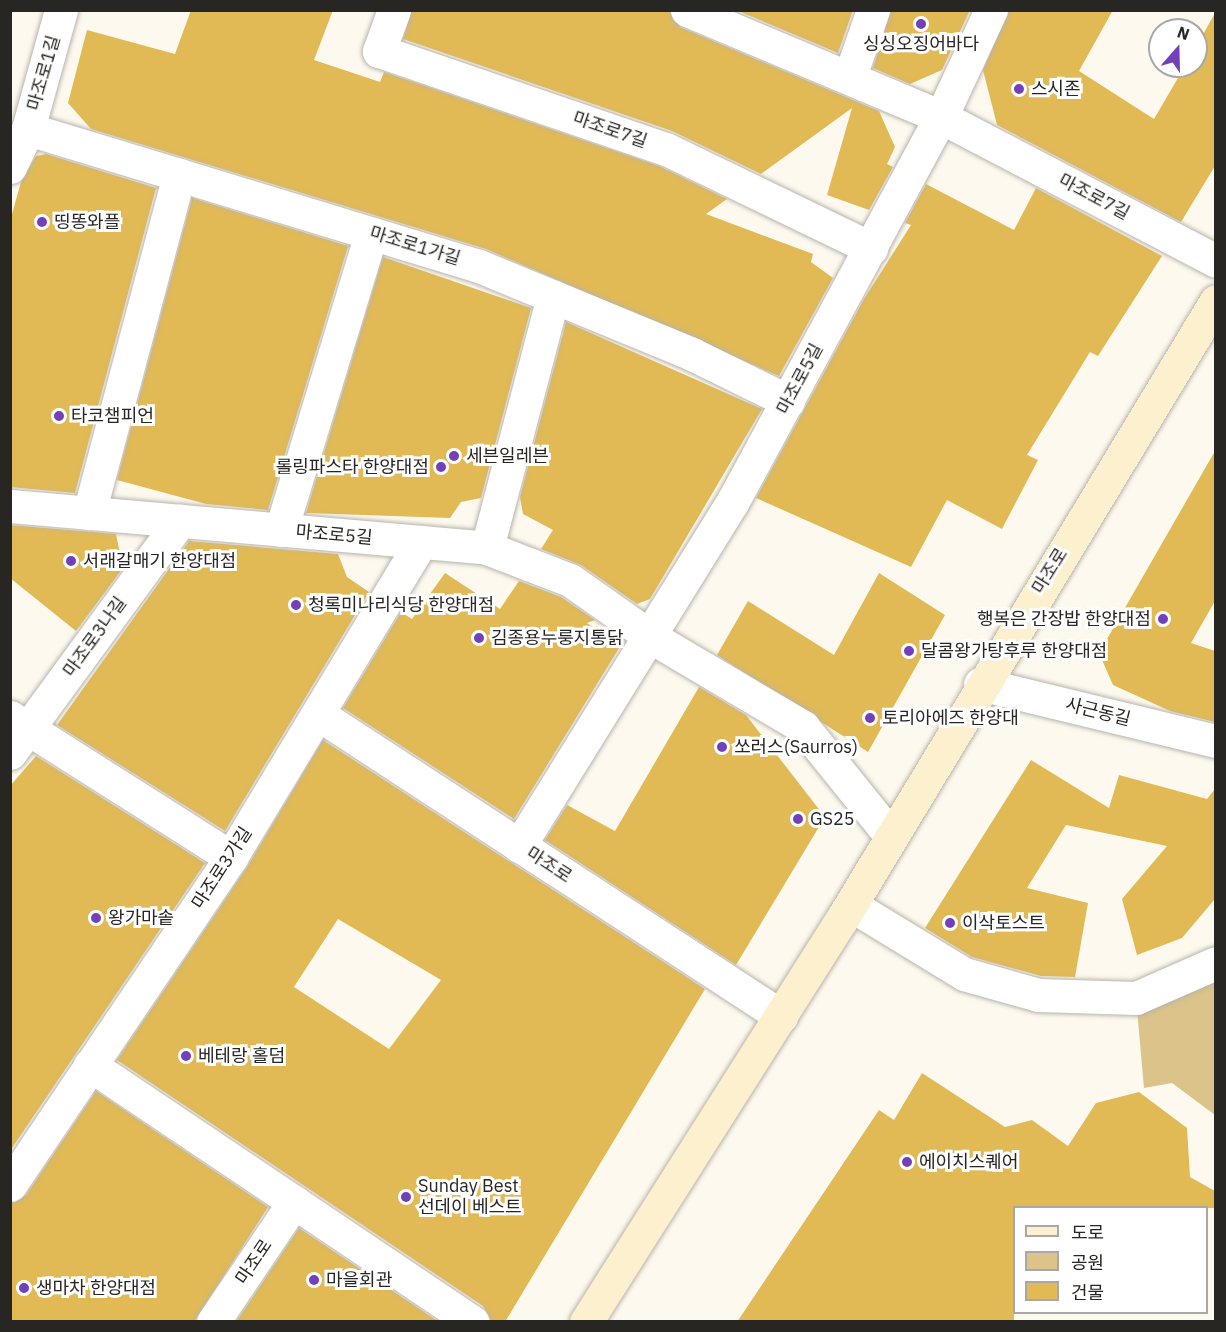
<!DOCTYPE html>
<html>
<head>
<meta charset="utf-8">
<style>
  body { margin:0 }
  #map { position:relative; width:1226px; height:1332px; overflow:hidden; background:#fdf9ef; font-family:"IBM Plex Sans","Noto Sans KR",sans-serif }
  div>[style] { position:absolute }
  .green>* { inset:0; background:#dbc389 }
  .building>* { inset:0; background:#e1ba56 }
  .roads { filter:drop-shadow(0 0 2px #b8b4ab) drop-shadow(0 0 2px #b8b4ab) }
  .minor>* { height:33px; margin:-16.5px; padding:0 16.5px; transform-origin:16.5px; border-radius:16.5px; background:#fff }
  .tertiary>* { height:33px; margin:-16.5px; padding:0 16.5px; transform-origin:16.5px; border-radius:16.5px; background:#fff }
  .secondary>* { height:33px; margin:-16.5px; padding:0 16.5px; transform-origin:16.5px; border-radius:16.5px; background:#fcf0cf }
  .dots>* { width:16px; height:16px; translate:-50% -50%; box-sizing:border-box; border:3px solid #fff; border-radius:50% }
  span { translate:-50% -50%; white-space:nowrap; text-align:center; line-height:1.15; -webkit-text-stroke:6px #fff; paint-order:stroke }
  .poi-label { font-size:18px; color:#282623 }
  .left { translate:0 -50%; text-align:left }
  .right { translate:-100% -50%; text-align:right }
  .street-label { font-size:18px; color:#282623 }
  .frame { position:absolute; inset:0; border:12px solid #282623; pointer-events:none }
  .legend { position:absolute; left:1013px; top:1206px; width:195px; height:108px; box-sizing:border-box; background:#fff; border:2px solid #a9a8a7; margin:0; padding:8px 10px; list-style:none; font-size:18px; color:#282623 }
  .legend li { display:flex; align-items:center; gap:12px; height:30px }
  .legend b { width:30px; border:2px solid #a9a8a7 }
  .north { position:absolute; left:1148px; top:18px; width:60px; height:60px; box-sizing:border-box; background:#fff; border:2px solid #a9a8a7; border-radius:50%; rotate:20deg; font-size:16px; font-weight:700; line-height:24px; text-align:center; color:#282623 }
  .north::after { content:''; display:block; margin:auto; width:21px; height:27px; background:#7241b9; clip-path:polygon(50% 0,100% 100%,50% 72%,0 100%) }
</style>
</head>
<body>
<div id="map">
  <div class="green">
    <div style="clip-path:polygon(1215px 963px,1215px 1115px,1172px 1083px,1144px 1088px,1136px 998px)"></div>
  </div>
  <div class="building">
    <div style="clip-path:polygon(191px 10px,333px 10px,314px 60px,380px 82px,384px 72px,659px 166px,727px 199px,706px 214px,813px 254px,811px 262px,833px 278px,779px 376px,486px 249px,91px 129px,68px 103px,87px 30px,175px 54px)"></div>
    <div style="clip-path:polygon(412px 10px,669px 10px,680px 27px,879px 111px,895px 147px,887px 164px,893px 167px,869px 210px,827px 195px,852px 108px,761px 174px,672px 131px,403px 39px)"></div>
    <div style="clip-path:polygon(736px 10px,853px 10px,838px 53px)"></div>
    <div style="clip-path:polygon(891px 10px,970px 10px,942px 70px,910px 84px,873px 68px)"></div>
    <div style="clip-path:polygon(1009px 10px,1113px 10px,1079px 71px,1154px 119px,1185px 66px,1196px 66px,1196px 47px,1215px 13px,1215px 166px,1181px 222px,997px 125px,983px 70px)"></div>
    <div style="clip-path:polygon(46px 154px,156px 188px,75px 493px,10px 487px,10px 221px,21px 182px,36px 156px)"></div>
    <div style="clip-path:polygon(926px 184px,1014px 230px,1036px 188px,1162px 256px,1098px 356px,1090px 352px,1027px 455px,1038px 460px,1002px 529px,947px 500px,911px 567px,756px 498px,864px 299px,911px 225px,905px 223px)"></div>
    <div style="clip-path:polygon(192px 198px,348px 246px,268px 510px,206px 504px,117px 480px)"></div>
    <div style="clip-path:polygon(383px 257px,531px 308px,481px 498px,461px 502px,450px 518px,306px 513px)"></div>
    <div style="clip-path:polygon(566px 322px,762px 409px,650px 599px,637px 604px,581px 565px,541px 549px,553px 530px,523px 514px,520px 497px)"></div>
    <div style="clip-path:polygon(1215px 451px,1215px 601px,1191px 643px,1215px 651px,1215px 722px,1170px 711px,1113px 685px,1099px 653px)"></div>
    <div style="clip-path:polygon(10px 525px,116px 534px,123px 568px,76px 631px,10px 578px)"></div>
    <div style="clip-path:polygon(189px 541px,338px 554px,347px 577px,369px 592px,225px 831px,57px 725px)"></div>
    <div style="clip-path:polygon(445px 573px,500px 609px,519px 581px,561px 597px,595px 620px,587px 623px,621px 645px,514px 819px,343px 708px,401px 612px,412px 619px)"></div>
    <div style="clip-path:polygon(879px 573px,945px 615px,868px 752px,717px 655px,748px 601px,834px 655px)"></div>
    <div style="clip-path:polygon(699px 687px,746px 715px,825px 817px,736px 965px,545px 840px,567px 805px,615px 831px)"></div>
    <div style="clip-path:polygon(evenodd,323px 740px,705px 989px,505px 1322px,491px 1322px,483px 1306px,117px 1060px,247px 867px,323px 740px,338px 919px,441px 980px,389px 1049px,294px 987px,338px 919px)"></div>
    <div style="clip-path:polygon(36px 756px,205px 863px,10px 1151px,10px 786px)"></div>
    <div style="clip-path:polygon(1031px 760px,1109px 808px,1119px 775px,1207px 799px,1215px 789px,1215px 899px,1182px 938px,1137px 955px,1122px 899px,1167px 846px,1066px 825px,1027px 888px,1088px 903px,1075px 977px,1041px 976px,972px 957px,925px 928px)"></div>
    <div style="clip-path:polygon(922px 1073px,1005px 1127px,1032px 1120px,1068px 1146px,1096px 1103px,1139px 1092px,1187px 1128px,1190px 1177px,1215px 1191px,1215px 1208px,1014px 1208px,1014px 1322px,737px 1322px,879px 1110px,894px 1120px)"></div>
    <div style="clip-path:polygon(96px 1091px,268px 1207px,194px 1322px,10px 1322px,10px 1203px,26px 1195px)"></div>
    <div style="clip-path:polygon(299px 1228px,439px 1322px,236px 1322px)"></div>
  </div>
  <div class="roads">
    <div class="minor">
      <div style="left:394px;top:10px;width:44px;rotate:110.1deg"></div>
      <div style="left:379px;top:51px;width:303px;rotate:18.9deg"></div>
      <div style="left:666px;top:149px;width:228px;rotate:25.8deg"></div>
      <div style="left:687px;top:10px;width:276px;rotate:22.8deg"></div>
      <div style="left:941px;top:117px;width:310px;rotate:27.6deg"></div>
      <div style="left:850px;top:76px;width:70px;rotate:-70.8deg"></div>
      <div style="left:28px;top:129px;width:471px;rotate:16.9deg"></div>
      <div style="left:479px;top:266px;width:230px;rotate:22.4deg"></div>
      <div style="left:692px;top:354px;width:107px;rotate:26.1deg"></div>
      <div style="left:10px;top:167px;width:42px;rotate:-64.7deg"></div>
      <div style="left:28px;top:129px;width:123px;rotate:-74.5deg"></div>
      <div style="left:10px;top:506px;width:479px;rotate:5deg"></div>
      <div style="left:487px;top:548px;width:89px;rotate:21.1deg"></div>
      <div style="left:570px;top:580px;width:99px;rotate:35.1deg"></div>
      <div style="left:651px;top:637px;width:177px;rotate:30.6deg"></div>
      <div style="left:803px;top:727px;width:140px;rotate:51.1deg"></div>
      <div style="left:89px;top:513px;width:350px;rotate:-75.1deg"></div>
      <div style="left:281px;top:530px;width:310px;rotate:-73.1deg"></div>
      <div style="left:487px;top:548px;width:260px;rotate:-75.3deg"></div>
      <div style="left:318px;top:714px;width:553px;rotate:33.12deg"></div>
      <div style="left:10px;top:717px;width:262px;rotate:32.4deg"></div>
      <div style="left:10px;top:753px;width:288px;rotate:-53.8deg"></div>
      <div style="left:519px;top:846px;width:406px;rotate:-58.2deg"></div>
      <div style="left:733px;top:501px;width:437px;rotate:-61.6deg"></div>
      <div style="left:941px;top:117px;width:118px;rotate:-65deg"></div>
      <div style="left:851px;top:905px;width:132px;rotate:31.4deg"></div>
      <div style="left:964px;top:974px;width:77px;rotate:15.8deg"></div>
      <div style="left:1038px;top:995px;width:98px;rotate:1.8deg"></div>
      <div style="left:1136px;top:998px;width:87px;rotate:-23.6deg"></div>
      <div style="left:90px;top:1065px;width:461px;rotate:33.9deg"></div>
      <div style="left:10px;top:1185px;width:396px;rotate:-56deg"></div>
      <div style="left:231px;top:857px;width:368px;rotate:-58.9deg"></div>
      <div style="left:213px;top:1322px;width:145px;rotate:-56deg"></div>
    </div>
    <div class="tertiary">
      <div style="left:980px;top:684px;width:243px;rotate:13.6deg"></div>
    </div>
    <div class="secondary">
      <div style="left:586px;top:1322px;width:477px;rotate:-57.6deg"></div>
      <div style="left:842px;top:919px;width:722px;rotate:-58.82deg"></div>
    </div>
  </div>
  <div class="dots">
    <div style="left:921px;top:24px;background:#7241b9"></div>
    <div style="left:1019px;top:89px;background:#7241b9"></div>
    <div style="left:42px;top:222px;background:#7241b9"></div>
    <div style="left:59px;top:416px;background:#7241b9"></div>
    <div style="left:454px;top:456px;background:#7241b9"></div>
    <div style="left:441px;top:467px;background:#7241b9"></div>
    <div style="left:71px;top:561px;background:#7241b9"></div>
    <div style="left:296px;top:605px;background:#7241b9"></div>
    <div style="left:1163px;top:619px;background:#7241b9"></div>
    <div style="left:479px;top:638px;background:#7241b9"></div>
    <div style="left:909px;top:651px;background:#7241b9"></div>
    <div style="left:870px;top:718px;background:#7241b9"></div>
    <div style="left:722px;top:747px;background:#7241b9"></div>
    <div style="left:798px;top:819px;background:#7241b9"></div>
    <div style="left:96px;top:918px;background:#7241b9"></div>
    <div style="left:950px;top:923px;background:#7241b9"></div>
    <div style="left:186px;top:1056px;background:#7241b9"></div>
    <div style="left:907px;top:1162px;background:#7241b9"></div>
    <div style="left:406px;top:1197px;background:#7241b9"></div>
    <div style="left:314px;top:1280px;background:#7241b9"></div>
    <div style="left:24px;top:1288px;background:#7241b9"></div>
  </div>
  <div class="poi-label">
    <span style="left:921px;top:44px">싱싱오징어바다</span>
    <span class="left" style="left:1031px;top:89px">스시존</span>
    <span class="left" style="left:54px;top:222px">띵똥와플</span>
    <span class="left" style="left:71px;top:416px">타코챔피언</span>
    <span class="left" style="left:466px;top:456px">세븐일레븐</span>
    <span class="right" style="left:429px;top:467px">롤링파스타 한양대점</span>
    <span class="left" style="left:83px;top:561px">서래갈매기 한양대점</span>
    <span class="left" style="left:308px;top:605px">청록미나리식당 한양대점</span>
    <span class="right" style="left:1151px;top:619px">행복은 간장밥 한양대점</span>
    <span class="left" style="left:491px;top:638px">김종용누룽지통닭</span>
    <span class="left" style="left:921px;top:651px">달콤왕가탕후루 한양대점</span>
    <span class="left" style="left:882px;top:718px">토리아에즈 한양대</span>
    <span class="left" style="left:734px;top:747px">쏘러스(Saurros)</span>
    <span class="left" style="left:810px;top:819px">GS25</span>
    <span class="left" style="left:108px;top:918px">왕가마솥</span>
    <span class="left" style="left:962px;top:923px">이삭토스트</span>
    <span class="left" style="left:198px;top:1056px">베테랑 홀덤</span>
    <span class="left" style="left:919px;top:1162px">에이치스퀘어</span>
    <span class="left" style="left:418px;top:1197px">Sunday Best<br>선데이 베스트</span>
    <span class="left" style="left:326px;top:1280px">마을회관</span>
    <span class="left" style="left:36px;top:1288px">생마차 한양대점</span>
  </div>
  <div class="street-label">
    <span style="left:44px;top:73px;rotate:-74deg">마조로1길</span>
    <span style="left:610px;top:130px;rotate:19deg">마조로7길</span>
    <span style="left:1094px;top:197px;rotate:28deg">마조로7길</span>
    <span style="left:415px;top:246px;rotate:17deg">마조로1가길</span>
    <span style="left:800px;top:379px;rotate:-62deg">마조로5길</span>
    <span style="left:334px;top:535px;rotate:5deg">마조로5길</span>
    <span style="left:1050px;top:571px;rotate:-58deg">마조로</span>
    <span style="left:95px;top:637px;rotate:-54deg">마조로3나길</span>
    <span style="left:1098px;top:712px;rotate:14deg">사근동길</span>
    <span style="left:549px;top:865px;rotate:33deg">마조로</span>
    <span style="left:222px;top:868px;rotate:-57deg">마조로3가길</span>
    <span style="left:254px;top:1262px;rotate:-56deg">마조로</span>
  </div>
  <div class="frame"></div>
  <ul class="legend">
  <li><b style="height:8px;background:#fcf0cf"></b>도로</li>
  <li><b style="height:16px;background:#dbc389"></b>공원</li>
  <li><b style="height:16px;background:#e1ba56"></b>건물</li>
  </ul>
  <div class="north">N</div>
</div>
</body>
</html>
